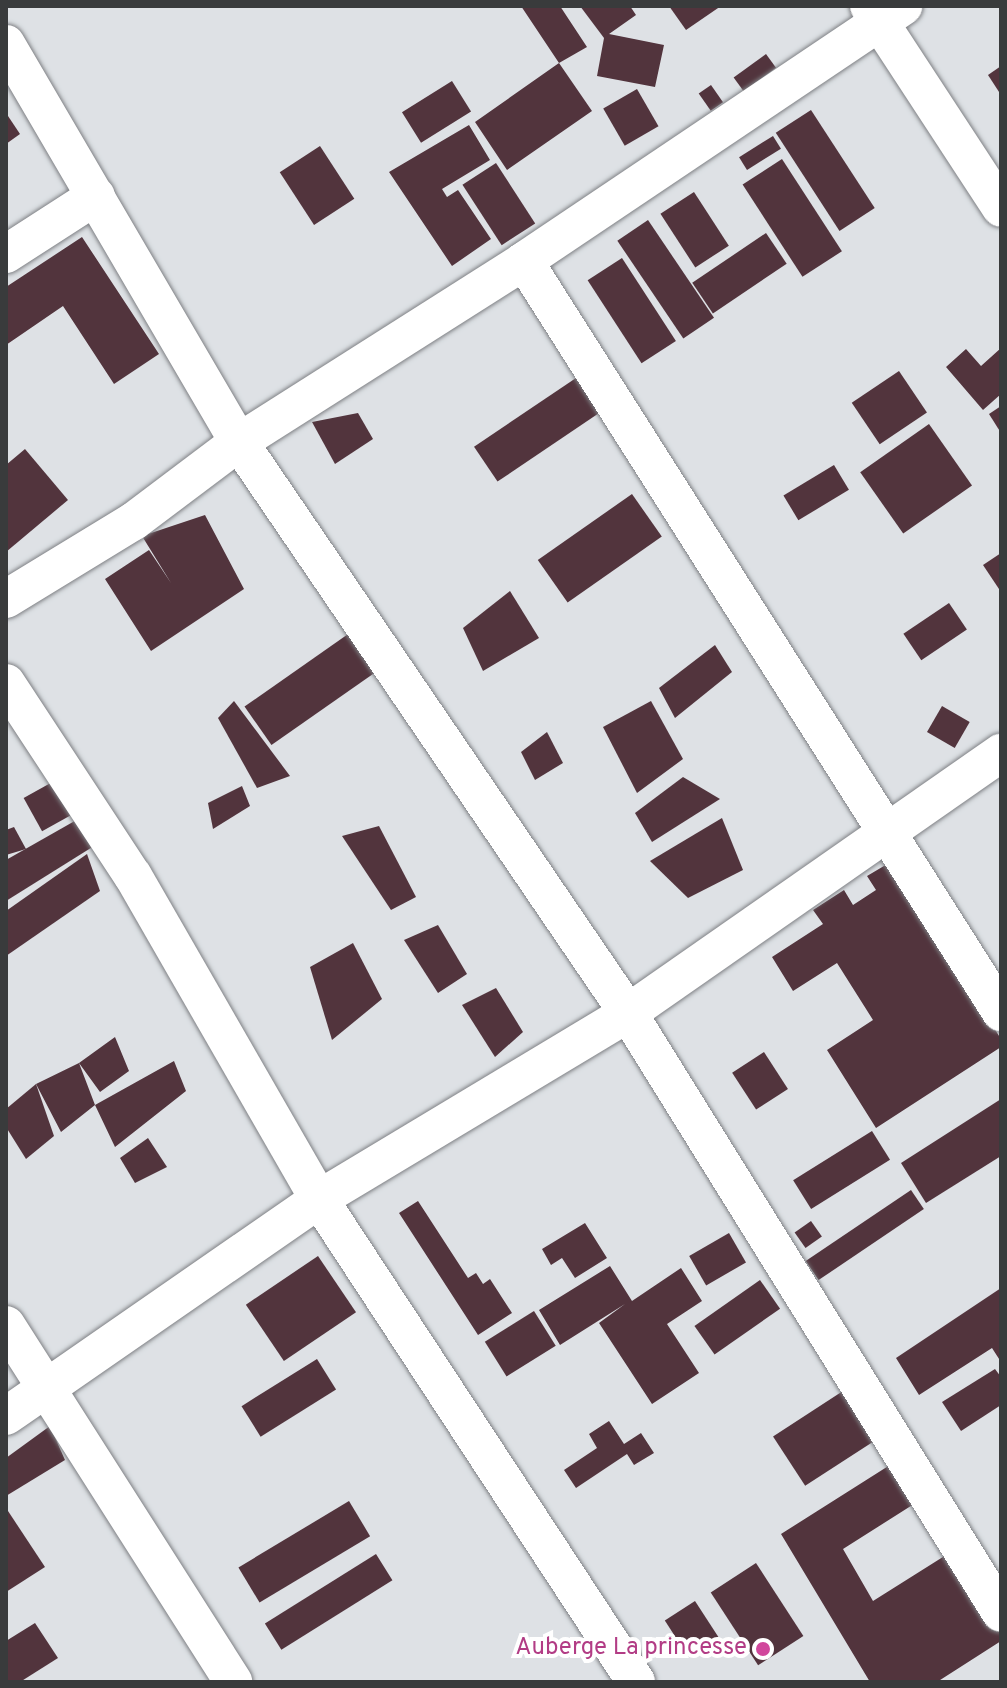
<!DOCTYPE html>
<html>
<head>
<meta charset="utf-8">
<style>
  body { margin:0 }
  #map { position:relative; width:1007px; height:1688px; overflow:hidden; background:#dee1e5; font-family:Overpass,sans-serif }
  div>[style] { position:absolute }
  .building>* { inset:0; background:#52343d; transform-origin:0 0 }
  .roads { filter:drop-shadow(0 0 2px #7e8084) drop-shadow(0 0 2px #7e8084) }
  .minor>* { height:38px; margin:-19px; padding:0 19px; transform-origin:19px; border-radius:19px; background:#fff }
  .dots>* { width:22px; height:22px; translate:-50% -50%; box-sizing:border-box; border:4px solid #fff; border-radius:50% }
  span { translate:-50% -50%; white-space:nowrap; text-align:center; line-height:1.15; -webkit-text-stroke:8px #fff; paint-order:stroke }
  .hotel-label { font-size:24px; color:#b23c85 }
  .right { translate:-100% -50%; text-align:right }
  .frame { position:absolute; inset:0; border:8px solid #393b3c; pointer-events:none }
</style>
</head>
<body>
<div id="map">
  <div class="building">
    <div style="clip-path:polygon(521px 6px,560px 6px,587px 47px,559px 63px,592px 111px,507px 170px,475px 122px,559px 63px)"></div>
    <div style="clip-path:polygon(580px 6px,630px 6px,636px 15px,609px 34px,664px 45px,655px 87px,597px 76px,604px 38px)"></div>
    <div style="clip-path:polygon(669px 6px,721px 6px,686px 30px)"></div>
    <div style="left:766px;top:54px;width:17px;height:40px;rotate:54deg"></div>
    <div style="clip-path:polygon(1001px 66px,1001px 95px,988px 75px)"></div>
    <div style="left:452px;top:81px;width:36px;height:59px;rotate:58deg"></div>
    <div style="left:711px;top:85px;width:21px;height:15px;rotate:55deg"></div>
    <div style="left:637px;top:89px;width:43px;height:39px;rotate:60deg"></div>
    <div style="left:811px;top:110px;width:117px;height:42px;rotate:57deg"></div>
    <div style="clip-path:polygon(6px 113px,20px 134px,6px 144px)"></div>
    <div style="clip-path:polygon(469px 125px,490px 160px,442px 189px,447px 197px,458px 190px,491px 239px,452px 266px,389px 172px)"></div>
    <div style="left:773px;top:136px;width:15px;height:40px;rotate:58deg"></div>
    <div style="left:320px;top:146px;width:63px;height:48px;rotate:57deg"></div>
    <div style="left:782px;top:159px;width:110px;height:47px;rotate:57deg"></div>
    <div style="left:496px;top:163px;width:72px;height:40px;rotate:57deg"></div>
    <div style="left:694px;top:192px;width:64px;height:40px;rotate:57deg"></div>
    <div style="left:648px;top:220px;width:118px;height:37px;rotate:56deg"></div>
    <div style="left:766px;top:233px;width:37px;height:89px;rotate:56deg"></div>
    <div style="clip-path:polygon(82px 237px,159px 354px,114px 384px,63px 306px,6px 345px,6px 287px)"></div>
    <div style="left:622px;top:258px;width:99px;height:41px;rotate:57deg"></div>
    <div style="clip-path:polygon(1001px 348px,1001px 394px,983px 410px,946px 367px,966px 349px,981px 366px)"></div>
    <div style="left:899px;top:371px;width:50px;height:57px;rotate:56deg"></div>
    <div style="left:576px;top:378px;width:42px;height:123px;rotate:56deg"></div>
    <div style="clip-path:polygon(1001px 406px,1001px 433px,989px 414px)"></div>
    <div style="clip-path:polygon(358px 413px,373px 439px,335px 464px,312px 422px)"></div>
    <div style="left:929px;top:424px;width:75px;height:84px;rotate:55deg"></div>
    <div style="clip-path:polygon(25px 449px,68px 500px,6px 552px,6px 465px)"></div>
    <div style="left:834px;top:465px;width:29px;height:59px;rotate:59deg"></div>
    <div style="left:632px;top:494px;width:52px;height:115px;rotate:55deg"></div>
    <div style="clip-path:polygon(205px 515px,244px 589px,151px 651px,105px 579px,149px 550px,171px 583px,142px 536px)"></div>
    <div style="clip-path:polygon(1001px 553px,1001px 592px,983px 565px)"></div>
    <div style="clip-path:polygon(510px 591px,539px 638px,483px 671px,463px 628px)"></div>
    <div style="left:949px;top:603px;width:32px;height:55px;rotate:56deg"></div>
    <div style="left:351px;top:632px;width:47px;height:130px;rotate:55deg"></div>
    <div style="clip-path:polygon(715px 645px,732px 672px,675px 718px,659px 688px)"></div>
    <div style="clip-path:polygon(234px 701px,290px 776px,257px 788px,218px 718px)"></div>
    <div style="clip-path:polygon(651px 701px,683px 759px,637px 793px,603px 727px)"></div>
    <div style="left:942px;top:706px;width:32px;height:30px;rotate:30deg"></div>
    <div style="clip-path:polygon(547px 732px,563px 763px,535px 780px,521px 752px)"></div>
    <div style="clip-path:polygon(683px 777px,720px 799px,652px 842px,635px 813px)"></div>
    <div style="left:56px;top:780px;width:38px;height:37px;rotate:61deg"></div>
    <div style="clip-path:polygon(242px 786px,250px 806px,213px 829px,208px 803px)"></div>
    <div style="clip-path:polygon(87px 814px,102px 841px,6px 901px,6px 860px)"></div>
    <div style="clip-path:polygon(722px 818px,743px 870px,688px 898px,650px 861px)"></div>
    <div style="clip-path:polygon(379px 826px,416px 897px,391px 910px,342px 836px)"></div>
    <div style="clip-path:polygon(14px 827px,26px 849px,6px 855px,6px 830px)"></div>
    <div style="clip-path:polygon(87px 854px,100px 891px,6px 956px,6px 911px)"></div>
    <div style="clip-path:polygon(889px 863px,1001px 1039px,1001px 1047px,876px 1128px,827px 1050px,873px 1020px,837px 963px,793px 991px,772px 957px,823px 924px,813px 910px,844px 890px,853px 905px,876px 890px,867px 876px)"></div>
    <div style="clip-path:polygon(438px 925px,467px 974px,438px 993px,404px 940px)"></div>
    <div style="clip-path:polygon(353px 943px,382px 999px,332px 1040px,310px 967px)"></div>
    <div style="clip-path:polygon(496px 988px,523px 1032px,495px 1057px,462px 1005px)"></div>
    <div style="clip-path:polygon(115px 1037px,129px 1071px,100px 1092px,79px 1063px,95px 1105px,174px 1061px,186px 1091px,115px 1147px,95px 1105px,61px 1132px,36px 1084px,79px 1063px)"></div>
    <div style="left:764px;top:1052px;width:44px;height:38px;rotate:57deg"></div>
    <div style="clip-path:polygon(36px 1084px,54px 1136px,26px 1159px,6px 1127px,6px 1109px)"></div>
    <div style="clip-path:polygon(1001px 1099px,1001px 1156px,926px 1203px,901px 1163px)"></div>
    <div style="left:872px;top:1131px;width:34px;height:93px;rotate:58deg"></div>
    <div style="clip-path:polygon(148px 1138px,167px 1167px,135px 1183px,120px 1158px)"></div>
    <div style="left:911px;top:1190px;width:23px;height:127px;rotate:56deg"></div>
    <div style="clip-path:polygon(418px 1201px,468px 1278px,476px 1273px,483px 1284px,490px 1279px,512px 1313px,478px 1335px,399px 1213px)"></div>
    <div style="left:811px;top:1221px;width:19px;height:20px;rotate:55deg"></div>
    <div style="clip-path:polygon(585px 1223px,607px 1258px,575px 1278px,562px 1258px,551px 1265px,542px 1249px)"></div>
    <div style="left:729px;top:1233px;width:34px;height:46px;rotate:60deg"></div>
    <div style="left:318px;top:1256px;width:68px;height:87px;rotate:56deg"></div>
    <div style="clip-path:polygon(610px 1266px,632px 1301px,681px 1268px,702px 1301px,667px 1324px,699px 1373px,652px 1404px,599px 1323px,625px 1304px,560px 1345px,539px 1310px)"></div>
    <div style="left:760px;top:1280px;width:35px;height:80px;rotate:55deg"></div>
    <div style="clip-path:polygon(1001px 1288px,1001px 1362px,992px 1348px,919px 1395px,896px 1358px)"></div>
    <div style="left:534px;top:1311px;width:41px;height:58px;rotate:58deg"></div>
    <div style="left:317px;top:1359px;width:36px;height:89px;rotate:58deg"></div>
    <div style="clip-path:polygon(995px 1369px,1001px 1377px,1001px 1405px,961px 1431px,942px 1402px)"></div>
    <div style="left:846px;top:1389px;width:59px;height:87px;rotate:57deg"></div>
    <div style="clip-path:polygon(609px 1421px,624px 1444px,641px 1433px,654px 1453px,634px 1465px,627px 1454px,576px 1488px,564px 1470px,597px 1448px,589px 1434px)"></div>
    <div style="clip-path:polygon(50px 1426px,65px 1460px,6px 1496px,6px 1458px)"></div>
    <div style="clip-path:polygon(901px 1458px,925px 1497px,843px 1549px,873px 1601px,954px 1550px,1001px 1624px,1001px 1641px,937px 1682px,870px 1682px,781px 1534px)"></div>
    <div style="left:349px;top:1501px;width:41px;height:129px;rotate:59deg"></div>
    <div style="clip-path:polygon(8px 1511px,45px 1567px,6px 1592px,6px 1512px)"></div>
    <div style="left:376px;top:1554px;width:31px;height:131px;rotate:58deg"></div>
    <div style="left:756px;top:1563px;width:87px;height:54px;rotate:57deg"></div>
    <div style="left:695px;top:1601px;width:43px;height:36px;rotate:57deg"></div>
    <div style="clip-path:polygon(35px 1623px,58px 1658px,20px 1682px,6px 1682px,6px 1641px)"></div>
  </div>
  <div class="roads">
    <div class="minor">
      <div style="left:869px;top:6px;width:241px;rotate:56.8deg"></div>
      <div style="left:6px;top:44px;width:461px;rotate:59.7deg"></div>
      <div style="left:239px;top:442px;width:691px;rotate:55.73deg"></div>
      <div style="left:628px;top:1013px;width:706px;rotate:58.13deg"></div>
      <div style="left:6px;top:254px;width:107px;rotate:-32.8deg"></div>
      <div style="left:524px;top:261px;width:890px;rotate:57.58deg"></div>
      <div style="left:6px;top:599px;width:150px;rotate:-31.4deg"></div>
      <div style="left:134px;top:521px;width:131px;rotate:-37deg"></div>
      <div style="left:239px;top:442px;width:338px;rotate:-32.4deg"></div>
      <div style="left:524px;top:261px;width:457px;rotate:-33.9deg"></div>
      <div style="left:6px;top:683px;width:231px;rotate:56.7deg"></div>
      <div style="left:133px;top:876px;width:373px;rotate:60.1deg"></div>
      <div style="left:319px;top:1199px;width:578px;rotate:56.72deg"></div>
      <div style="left:6px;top:1325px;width:423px;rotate:57.5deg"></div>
      <div style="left:6px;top:1416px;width:381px;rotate:-34.7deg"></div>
      <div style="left:319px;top:1199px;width:361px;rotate:-31deg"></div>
      <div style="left:628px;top:1013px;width:455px;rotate:-34.9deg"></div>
    </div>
  </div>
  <div class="dots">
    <div style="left:763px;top:1649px;background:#d1479c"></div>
  </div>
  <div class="hotel-label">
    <span class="right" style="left:747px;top:1649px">Auberge La princesse</span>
  </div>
  <div class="frame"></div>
</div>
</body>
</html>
